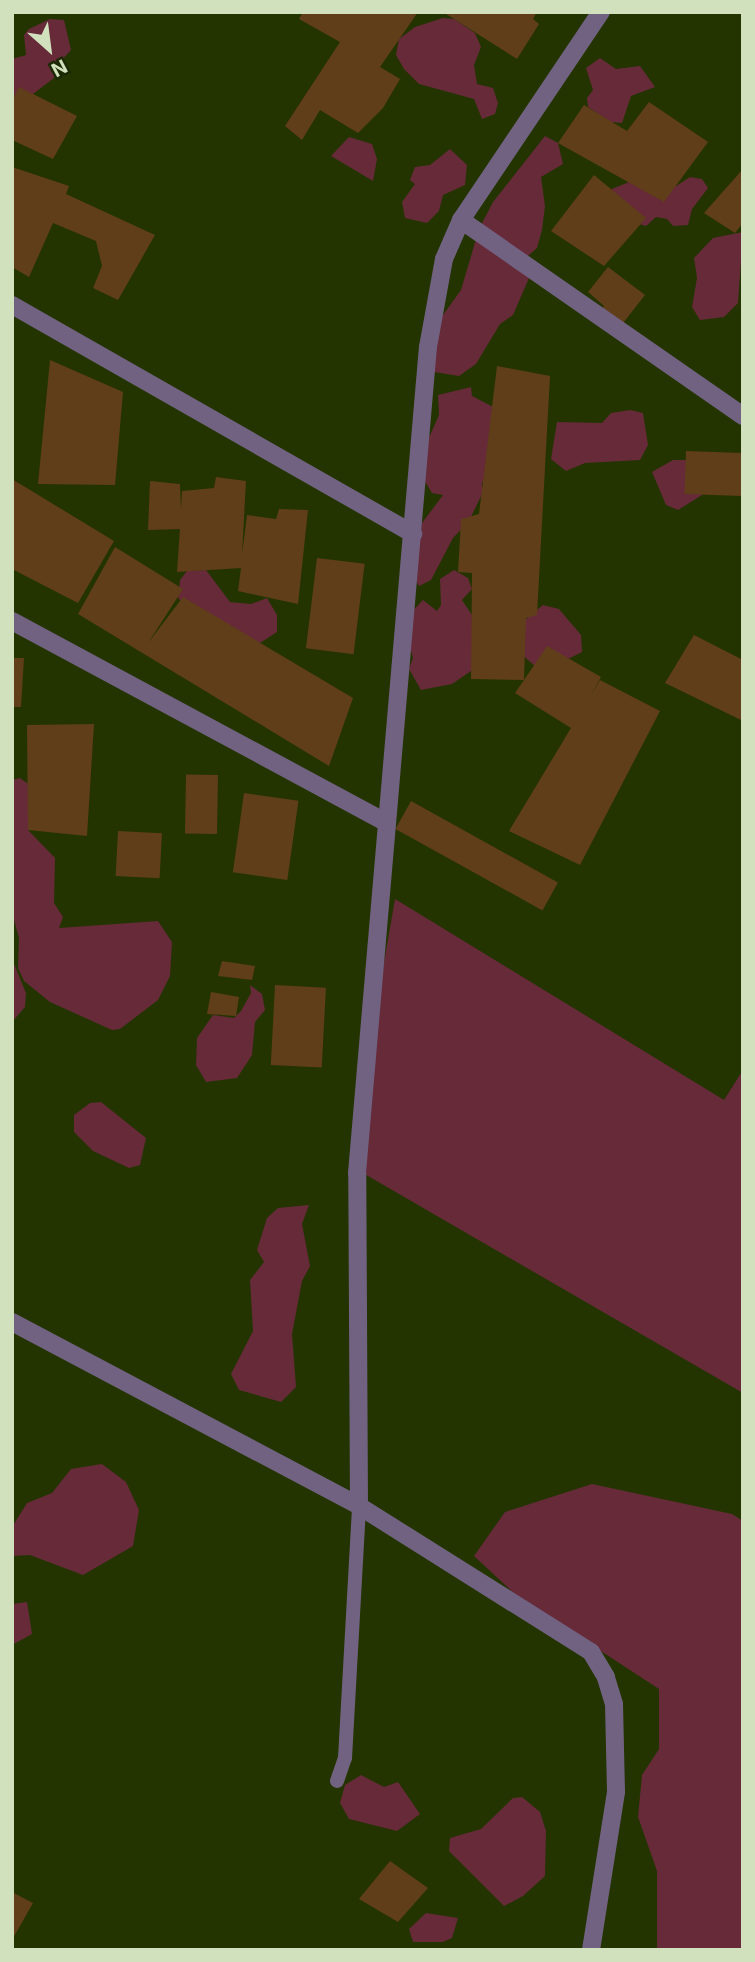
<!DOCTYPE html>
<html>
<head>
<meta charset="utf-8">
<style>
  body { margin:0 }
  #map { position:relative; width:755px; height:1962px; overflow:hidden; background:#233400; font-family:Inter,sans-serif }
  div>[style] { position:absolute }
  .green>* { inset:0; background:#662a39 }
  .building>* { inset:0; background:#603e19; transform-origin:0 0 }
  .service>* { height:14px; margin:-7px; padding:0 7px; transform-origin:7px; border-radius:7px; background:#716282 }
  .minor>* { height:18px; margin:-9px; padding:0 9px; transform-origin:9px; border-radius:9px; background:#716282 }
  span { translate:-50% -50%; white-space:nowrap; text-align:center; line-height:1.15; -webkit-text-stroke:7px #1c2804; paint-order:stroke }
  .frame { position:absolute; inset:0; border:14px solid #d1e0bd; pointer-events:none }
  .north { position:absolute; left:14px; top:14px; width:70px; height:70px; -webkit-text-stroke:5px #1c2804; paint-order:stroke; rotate:152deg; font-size:19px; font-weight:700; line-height:28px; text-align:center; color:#d1e0bd }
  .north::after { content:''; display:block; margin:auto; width:24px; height:32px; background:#d1e0bd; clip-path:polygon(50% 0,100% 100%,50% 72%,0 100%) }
</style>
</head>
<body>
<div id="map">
  <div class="green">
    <div style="clip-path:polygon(443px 18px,454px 19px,475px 33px,481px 47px,474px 65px,477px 84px,493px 88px,498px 103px,495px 114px,482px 119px,474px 99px,419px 84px,404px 69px,396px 55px,399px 39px,415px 27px)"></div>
    <div style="clip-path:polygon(50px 19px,64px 20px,71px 50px,57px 65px,54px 78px,33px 94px,12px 102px,12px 59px,26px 55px,24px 35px,29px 29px)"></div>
    <div style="clip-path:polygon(600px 58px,616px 69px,640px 66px,655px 87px,631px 96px,622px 123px,611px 122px,588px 107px,587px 98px,593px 90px,586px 68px)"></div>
    <div style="clip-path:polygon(545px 136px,558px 143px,563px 164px,541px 177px,545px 206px,542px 230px,537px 248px,519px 264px,529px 278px,513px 315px,500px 324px,476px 364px,459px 376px,434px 372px,438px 322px,461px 290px,479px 229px,493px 202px)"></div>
    <div style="clip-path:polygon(349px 137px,372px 144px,377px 159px,373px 181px,331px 156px)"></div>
    <div style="clip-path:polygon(450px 149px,467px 165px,465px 185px,443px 195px,439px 211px,427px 223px,405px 218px,402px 202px,415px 184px,410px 180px,415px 167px,430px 165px)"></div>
    <div style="clip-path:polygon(690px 177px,702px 179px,708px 188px,692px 209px,688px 225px,673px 226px,667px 219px,656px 217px,646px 226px,629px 221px,607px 191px,634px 180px,664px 194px)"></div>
    <div style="clip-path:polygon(743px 232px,738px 303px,724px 317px,700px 320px,692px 307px,697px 278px,694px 258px,713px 238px)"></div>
    <div style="clip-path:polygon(471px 387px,472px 396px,497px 409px,500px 474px,482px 482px,482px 494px,469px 521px,453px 538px,431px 580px,419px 586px,409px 570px,422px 523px,443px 495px,432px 493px,416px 467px,439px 415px,438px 395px)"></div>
    <div style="clip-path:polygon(630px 410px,643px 413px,648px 445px,640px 460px,585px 463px,566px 471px,551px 459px,557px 422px,602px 423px,611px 413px)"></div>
    <div style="clip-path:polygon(673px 460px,691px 460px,705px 478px,702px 495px,678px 510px,666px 505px,652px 472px)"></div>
    <div style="clip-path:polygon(206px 570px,230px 602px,251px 604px,267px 598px,277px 615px,277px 632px,260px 643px,190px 609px,178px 598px,180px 580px,187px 571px)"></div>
    <div style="clip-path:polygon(454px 570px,468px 578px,472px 589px,462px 600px,472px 615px,474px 669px,452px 684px,421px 690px,409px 669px,413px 658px,403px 621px,423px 600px,437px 611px,441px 605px,440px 579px)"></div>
    <div style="clip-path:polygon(543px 605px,559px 609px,581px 635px,582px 652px,542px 672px,520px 653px,515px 628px)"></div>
    <div style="clip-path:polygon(20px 778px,50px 800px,30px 818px,28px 830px,55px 858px,54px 903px,63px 917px,59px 928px,158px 921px,172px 942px,170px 976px,158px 1000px,120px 1029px,112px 1030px,50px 1002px,24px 981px,18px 968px,19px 938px,12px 913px,12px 780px)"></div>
    <div style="clip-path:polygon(395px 899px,724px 1100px,743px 1070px,743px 1393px,349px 1165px)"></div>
    <div style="clip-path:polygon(12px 959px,26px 993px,25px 1007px,12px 1022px)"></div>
    <div style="clip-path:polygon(250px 985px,262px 994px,265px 1010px,255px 1022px,252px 1055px,237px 1078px,206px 1082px,196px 1065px,197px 1038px,213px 1015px,234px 1018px,241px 1011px,251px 993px)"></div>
    <div style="clip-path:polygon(101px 1102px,146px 1138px,140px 1165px,129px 1168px,93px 1151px,74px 1132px,74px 1115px,90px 1103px)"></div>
    <div style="clip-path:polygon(309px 1205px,302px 1224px,310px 1266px,302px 1281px,292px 1334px,296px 1387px,281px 1402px,239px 1390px,231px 1374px,253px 1331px,250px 1280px,264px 1262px,257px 1250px,267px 1218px,278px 1208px)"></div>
    <div style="clip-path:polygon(102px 1464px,126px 1482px,139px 1510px,133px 1546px,83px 1575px,30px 1555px,12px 1556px,12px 1527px,27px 1503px,52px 1493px,71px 1469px)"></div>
    <div style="clip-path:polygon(592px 1484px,732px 1514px,743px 1521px,743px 1950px,657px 1950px,657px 1871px,638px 1817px,642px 1775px,659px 1749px,659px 1689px,518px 1597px,474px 1556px,505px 1512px)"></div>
    <div style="clip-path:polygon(27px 1602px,32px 1634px,12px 1645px,12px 1604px)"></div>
    <div style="clip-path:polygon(361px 1775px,384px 1787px,398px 1782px,420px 1814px,397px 1831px,349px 1819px,340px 1803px,345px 1785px)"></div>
    <div style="clip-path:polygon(522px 1797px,540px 1812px,546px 1831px,545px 1876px,523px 1896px,504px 1906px,449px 1851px,450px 1838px,481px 1829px,513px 1798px)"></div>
    <div style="clip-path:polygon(426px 1913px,458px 1918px,452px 1938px,443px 1942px,413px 1942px,409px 1929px)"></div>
  </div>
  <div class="building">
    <div style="clip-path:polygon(303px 12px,418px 12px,380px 67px,400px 79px,383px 108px,358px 133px,320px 110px,302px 140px,285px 126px,340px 42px,299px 19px)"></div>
    <div style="clip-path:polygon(443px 12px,537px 12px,533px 19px,539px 24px,517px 59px)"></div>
    <div style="clip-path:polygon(19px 87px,77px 116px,53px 159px,12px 140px,12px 101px)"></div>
    <div style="clip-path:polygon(649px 102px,708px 142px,664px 202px,558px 143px,584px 105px,627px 131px)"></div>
    <div style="clip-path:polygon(12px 167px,69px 186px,66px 194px,155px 235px,118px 300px,93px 288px,102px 266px,96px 241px,53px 223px,29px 277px,12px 267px)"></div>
    <div style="clip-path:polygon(743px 169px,743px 223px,735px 233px,704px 213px)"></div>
    <div style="clip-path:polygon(594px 175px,646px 218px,604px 266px,551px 231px)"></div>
    <div style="clip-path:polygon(608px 267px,645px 295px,620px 327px,599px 313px,604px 306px,588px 292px)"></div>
    <div style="clip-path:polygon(50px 360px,123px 392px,115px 485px,38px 484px)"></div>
    <div style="clip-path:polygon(497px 366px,550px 376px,537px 615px,526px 618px,524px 680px,547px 646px,601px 677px,590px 697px,600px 680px,660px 711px,580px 865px,509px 831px,571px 728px,515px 693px,524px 680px,471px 679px,472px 573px,458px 572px,461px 519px,479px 514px)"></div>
    <div style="left:686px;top:451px;width:57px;height:43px;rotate:2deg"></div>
    <div style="clip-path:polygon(216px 477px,246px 481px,242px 555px,247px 515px,276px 519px,279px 509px,308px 510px,298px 604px,238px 591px,241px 568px,177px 572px,180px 529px,148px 530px,150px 481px,180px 484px,181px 510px,182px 491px,214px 488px)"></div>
    <div style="clip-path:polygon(12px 479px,114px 541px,78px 603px,12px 569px)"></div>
    <div style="clip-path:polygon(115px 547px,183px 589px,148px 643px,183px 597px,353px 698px,329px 766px,78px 614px)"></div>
    <div style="left:317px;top:558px;width:48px;height:91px;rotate:7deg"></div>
    <div style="clip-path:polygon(694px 635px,743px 660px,743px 721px,665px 683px)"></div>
    <div style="clip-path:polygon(12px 658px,24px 658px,21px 707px,12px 707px)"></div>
    <div style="clip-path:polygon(94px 724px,87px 836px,28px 830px,27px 725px)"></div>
    <div style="left:218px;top:775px;width:59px;height:32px;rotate:91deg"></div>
    <div style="left:244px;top:793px;width:55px;height:80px;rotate:8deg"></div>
    <div style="left:411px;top:801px;width:168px;height:32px;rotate:29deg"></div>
    <div style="left:118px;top:831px;width:44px;height:45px;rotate:3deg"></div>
    <div style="clip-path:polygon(222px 961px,255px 966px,252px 980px,218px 976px)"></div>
    <div style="left:275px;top:985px;width:51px;height:80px;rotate:3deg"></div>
    <div style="clip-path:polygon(211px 992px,239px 997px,236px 1016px,207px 1014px)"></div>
    <div style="clip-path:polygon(390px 1861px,428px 1888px,398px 1922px,359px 1899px)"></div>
    <div style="clip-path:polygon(12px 1892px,33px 1903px,12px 1940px)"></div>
  </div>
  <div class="service">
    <div style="left:337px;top:1781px;width:24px;rotate:-71deg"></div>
    <div style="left:345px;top:1758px;width:252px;rotate:-86.8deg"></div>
  </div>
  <div class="minor">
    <div style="left:461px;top:220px;width:343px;rotate:34.8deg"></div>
    <div style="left:12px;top:305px;width:462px;rotate:29.7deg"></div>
    <div style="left:12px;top:621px;width:426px;rotate:28.3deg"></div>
    <div style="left:12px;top:1322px;width:393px;rotate:27.9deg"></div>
    <div style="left:591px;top:1950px;width:160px;rotate:-81deg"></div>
    <div style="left:616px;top:1792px;width:88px;rotate:-91.3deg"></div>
    <div style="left:614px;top:1704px;width:28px;rotate:-107deg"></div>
    <div style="left:606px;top:1677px;width:29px;rotate:-121deg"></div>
    <div style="left:591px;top:1652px;width:274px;rotate:-147.8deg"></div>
    <div style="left:359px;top:1506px;width:333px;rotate:-90.3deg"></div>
    <div style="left:357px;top:1173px;width:829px;rotate:-85.09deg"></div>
    <div style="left:428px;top:347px;width:89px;rotate:-79.7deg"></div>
    <div style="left:444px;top:259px;width:43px;rotate:-66.4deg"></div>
    <div style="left:461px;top:220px;width:251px;rotate:-56.1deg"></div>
  </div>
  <div class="frame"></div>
  <div class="north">N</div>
</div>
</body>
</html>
